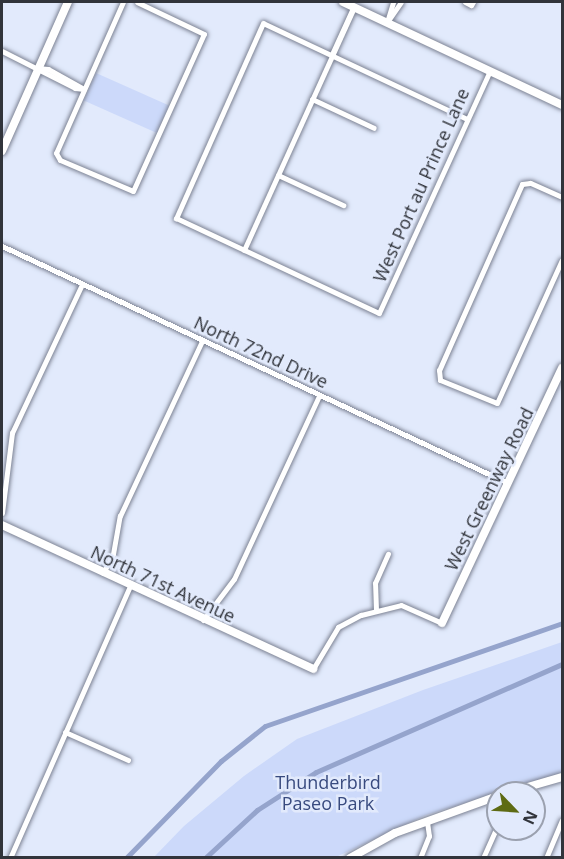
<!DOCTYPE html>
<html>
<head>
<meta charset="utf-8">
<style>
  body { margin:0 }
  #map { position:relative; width:564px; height:859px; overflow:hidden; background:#e2eafc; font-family:"Open Sans",sans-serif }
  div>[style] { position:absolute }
  .green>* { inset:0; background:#ccd9fa; transform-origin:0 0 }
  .canal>* { height:5px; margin:-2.5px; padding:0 2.5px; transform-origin:2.5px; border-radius:2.5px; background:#95a4cc }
  .roads { filter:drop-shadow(0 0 2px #7c8293) drop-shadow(0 0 2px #7c8293) }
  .street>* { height:5px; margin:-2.5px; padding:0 2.5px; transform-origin:2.5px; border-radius:2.5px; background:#fff }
  .secondary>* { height:8px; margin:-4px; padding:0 4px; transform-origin:4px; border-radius:4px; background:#fff }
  span { translate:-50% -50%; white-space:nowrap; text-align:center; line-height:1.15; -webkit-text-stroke:5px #e2eafc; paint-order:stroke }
  .street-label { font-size:18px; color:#31343b }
  .park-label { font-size:18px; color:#384a7f }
  .frame { position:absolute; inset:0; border:3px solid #31343b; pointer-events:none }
  .north { position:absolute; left:486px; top:781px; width:60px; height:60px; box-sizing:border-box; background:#e2eafc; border:2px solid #9ba1af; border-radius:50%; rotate:115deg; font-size:16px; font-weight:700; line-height:24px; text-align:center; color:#31343b }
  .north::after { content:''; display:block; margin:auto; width:21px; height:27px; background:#5e6b14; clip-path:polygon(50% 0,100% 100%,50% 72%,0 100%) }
</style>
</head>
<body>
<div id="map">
  <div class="green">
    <div style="left:96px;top:73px;width:80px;height:30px;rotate:24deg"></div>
    <div style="clip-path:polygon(562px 642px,562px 773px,426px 815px,336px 857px,154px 857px,184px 826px,244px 776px,297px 739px,423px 690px)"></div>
  </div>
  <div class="canal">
    <div style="left:126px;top:858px;width:136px;rotate:-45.6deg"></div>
    <div style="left:221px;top:761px;width:56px;rotate:-38.5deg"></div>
    <div style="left:265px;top:726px;width:314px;rotate:-19.1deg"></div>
    <div style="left:205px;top:858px;width:71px;rotate:-42.7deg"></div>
    <div style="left:257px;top:810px;width:70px;rotate:-32.8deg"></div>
    <div style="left:316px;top:772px;width:269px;rotate:-23.7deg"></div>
  </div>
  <div class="roads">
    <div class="street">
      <div style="left:123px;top:2px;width:165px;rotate:113.9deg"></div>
      <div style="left:56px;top:153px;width:8px;rotate:60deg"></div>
      <div style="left:60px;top:160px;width:79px;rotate:23deg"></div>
      <div style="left:133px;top:191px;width:172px;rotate:-65.7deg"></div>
      <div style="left:204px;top:34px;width:74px;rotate:-154.5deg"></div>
      <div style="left:465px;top:2px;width:7px;rotate:27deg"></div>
      <div style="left:471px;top:5px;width:4px;rotate:-56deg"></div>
      <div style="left:387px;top:22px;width:24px;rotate:-55deg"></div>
      <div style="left:387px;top:22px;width:21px;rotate:-73deg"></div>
      <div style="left:2px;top:51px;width:82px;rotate:26.9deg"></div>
      <div style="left:75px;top:88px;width:9px;rotate:6deg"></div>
      <div style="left:332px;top:54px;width:51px;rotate:-65.5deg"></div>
      <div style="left:38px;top:68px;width:10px;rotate:6deg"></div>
      <div style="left:48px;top:69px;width:41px;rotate:29.1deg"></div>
      <div style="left:312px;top:99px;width:68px;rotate:25.1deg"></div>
      <div style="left:467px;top:119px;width:225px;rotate:-154.8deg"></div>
      <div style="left:263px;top:23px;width:214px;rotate:114deg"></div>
      <div style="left:176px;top:218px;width:224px;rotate:25.1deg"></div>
      <div style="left:379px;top:313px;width:267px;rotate:-65.4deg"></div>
      <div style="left:278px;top:175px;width:72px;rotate:24.8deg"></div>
      <div style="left:562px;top:197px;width:35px;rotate:-156deg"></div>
      <div style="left:530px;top:183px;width:8px;rotate:173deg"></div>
      <div style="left:522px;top:184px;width:204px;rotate:114deg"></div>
      <div style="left:439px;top:370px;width:10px;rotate:84deg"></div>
      <div style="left:440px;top:380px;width:61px;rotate:22deg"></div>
      <div style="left:497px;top:403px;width:157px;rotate:-65.6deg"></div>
      <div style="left:2px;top:246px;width:559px;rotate:25.1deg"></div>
      <div style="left:244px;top:250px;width:267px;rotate:-65.6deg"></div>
      <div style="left:2px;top:513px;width:81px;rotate:-82.9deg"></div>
      <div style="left:12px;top:433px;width:165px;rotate:-64.8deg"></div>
      <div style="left:103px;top:573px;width:21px;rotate:-62deg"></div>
      <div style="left:113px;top:554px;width:39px;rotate:-80deg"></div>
      <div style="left:120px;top:516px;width:193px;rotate:-64.9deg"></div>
      <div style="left:376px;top:610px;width:27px;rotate:-92deg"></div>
      <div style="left:375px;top:583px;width:32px;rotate:-66deg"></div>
      <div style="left:203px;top:620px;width:51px;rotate:-52.9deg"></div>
      <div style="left:234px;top:579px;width:202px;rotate:-65.1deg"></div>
      <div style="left:313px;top:669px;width:49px;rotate:-59.2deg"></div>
      <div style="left:338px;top:627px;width:26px;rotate:-28deg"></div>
      <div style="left:361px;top:615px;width:41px;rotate:-14deg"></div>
      <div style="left:401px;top:605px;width:45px;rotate:23.7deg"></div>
      <div style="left:65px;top:732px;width:69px;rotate:24deg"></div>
      <div style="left:10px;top:858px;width:297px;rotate:-66.2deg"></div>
      <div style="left:420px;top:858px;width:24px;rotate:-68deg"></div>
      <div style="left:429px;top:836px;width:15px;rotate:-98deg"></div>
      <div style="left:483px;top:858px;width:37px;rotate:-66deg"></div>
      <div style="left:546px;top:858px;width:41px;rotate:-67.2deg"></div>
    </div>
    <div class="secondary">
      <div style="left:343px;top:2px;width:242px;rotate:25.2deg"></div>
      <div style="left:2px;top:151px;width:163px;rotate:-66.1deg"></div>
      <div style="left:2px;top:525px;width:343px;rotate:24.8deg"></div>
      <div style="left:442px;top:623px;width:282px;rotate:-64.8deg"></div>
      <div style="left:507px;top:793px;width:57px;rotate:-16.2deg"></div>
      <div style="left:350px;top:858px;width:51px;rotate:-29.1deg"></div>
      <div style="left:395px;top:833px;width:109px;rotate:-19.8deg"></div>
    </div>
  </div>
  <div class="street-label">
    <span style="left:421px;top:185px;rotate:-66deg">West Port au Prince Lane</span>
    <span style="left:261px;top:352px;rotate:25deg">North 72nd Drive</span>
    <span style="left:489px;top:489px;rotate:-64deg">West Greenway Road</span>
    <span style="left:163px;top:584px;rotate:25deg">North 71st Avenue</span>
  </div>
  <div class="park-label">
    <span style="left:328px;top:793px">Thunderbird<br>Paseo Park</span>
  </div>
  <div class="frame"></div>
  <div class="north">N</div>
</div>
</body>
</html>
